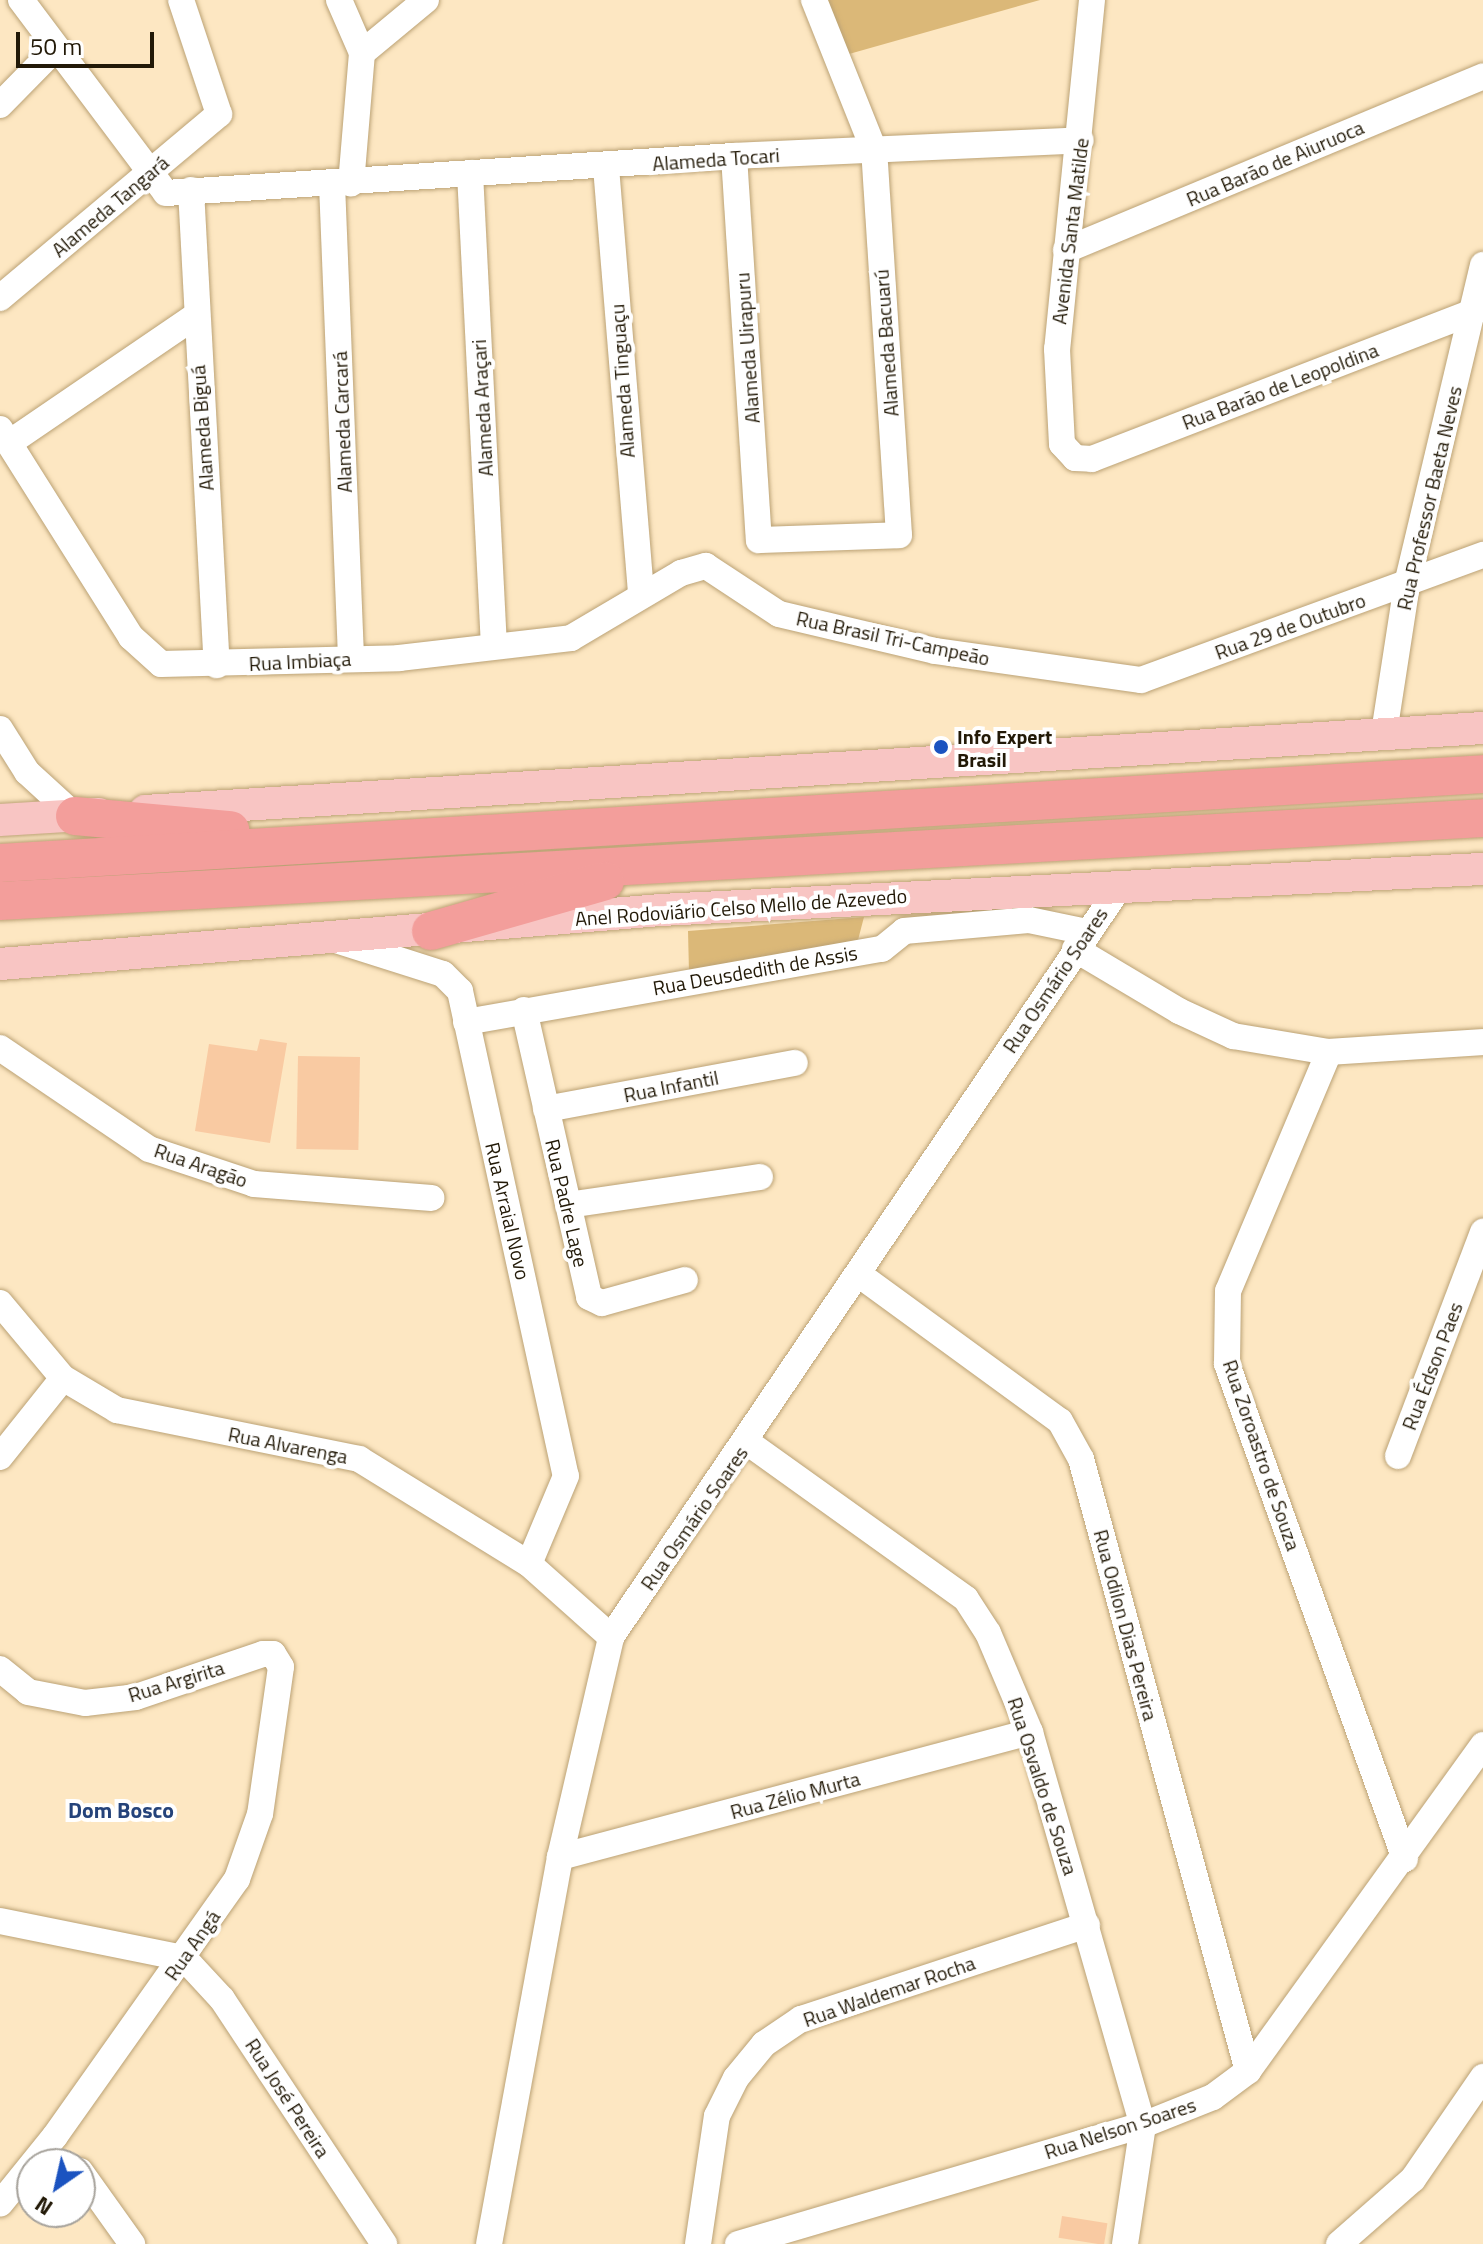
<!DOCTYPE html>
<html>
<head>
<meta charset="utf-8">
<style>
  body { margin:0 }
  #map { position:relative; width:1483px; height:2244px; overflow:hidden; background:#fde7c2; font-family:"Titillium Web",sans-serif }
  div>[style] { position:absolute }
  .green>* { inset:0; background:#dbb878 }
  .building>* { inset:0; background:#f9caa2; transform-origin:0 0 }
  .roads { filter:drop-shadow(0 0 2px #bba275) drop-shadow(0 0 2px #bba275) }
  .minor>* { height:26px; margin:-13px; padding:0 13px; transform-origin:13px; border-radius:13px; background:#fff }
  .major>* { height:32px; margin:-16px; padding:0 16px; transform-origin:16px; border-radius:16px; background:#f8c5c3 }
  .highway>* { height:38px; margin:-19px; padding:0 19px; transform-origin:19px; border-radius:19px; background:#f39e9b }
  .dots>* { width:22px; height:22px; translate:-50% -50%; box-sizing:border-box; border:4px solid #fff; border-radius:50% }
  span { translate:-50% -50%; white-space:nowrap; text-align:center; line-height:1.15; -webkit-text-stroke:8px #fff; paint-order:stroke }
  .street-label { font-size:20px; color:#221907 }
  .poi-label { font-size:20px; color:#221907; font-weight:700 }
  .left { translate:0 -50%; text-align:left }
  .neighbourhood-label { font-size:22px; color:#25437a; font-weight:700 }
  .north { position:absolute; left:16px; top:2148px; width:80px; height:80px; box-sizing:border-box; background:#fff; border:2px solid #a7a39c; border-radius:50%; rotate:214deg; font-size:22px; font-weight:700; line-height:32px; text-align:center; color:#221907 }
  .north::after { content:''; display:block; margin:auto; width:28px; height:36px; background:#1b53c0; clip-path:polygon(50% 0,100% 100%,50% 72%,0 100%) }
  .scale { position:absolute; left:16px; top:32px; width:138px; height:36px; box-sizing:border-box; border:4px solid #221907; border-top:0; padding-left:10px; font-size:24px; line-height:28px; white-space:nowrap; color:#221907; -webkit-text-stroke:6px #fff; paint-order:stroke }
</style>
</head>
<body>
<div id="map">
  <div class="green">
    <div style="clip-path:polygon(824px 0,1040px 0,849px 54px)"></div>
    <div style="clip-path:polygon(864px 917px,858px 940px,689px 972px,688px 931px)"></div>
  </div>
  <div class="building">
    <div style="clip-path:polygon(260px 1039px,287px 1043px,270px 1143px,195px 1131px,209px 1044px,257px 1051px)"></div>
    <div style="left:298px;top:1056px;width:62px;height:93px;rotate:1deg"></div>
    <div style="left:1062px;top:2216px;width:46px;height:22px;rotate:9deg"></div>
  </div>
  <div class="roads">
    <div class="minor">
      <div style="left:21px;top:0;width:241px;rotate:53.1deg"></div>
      <div style="left:166px;top:193px;width:569px;rotate:-3.73deg"></div>
      <div style="left:734px;top:156px;width:347px;rotate:-2.6deg"></div>
      <div style="left:339px;top:0;width:58px;rotate:66.5deg"></div>
      <div style="left:362px;top:53px;width:131px;rotate:94.8deg"></div>
      <div style="left:1092px;top:0;width:351px;rotate:95.7deg"></div>
      <div style="left:1057px;top:349px;width:95px;rotate:87deg"></div>
      <div style="left:1062px;top:444px;width:19px;rotate:47deg"></div>
      <div style="left:1075px;top:458px;width:17px;rotate:3deg"></div>
      <div style="left:1092px;top:459px;width:419px;rotate:-21.1deg"></div>
      <div style="left:362px;top:53px;width:83px;rotate:-39.6deg"></div>
      <div style="left:0;top:105px;width:80px;rotate:-45.5deg"></div>
      <div style="left:734px;top:156px;width:385px;rotate:86.3deg"></div>
      <div style="left:759px;top:540px;width:140px;rotate:-2deg"></div>
      <div style="left:899px;top:535px;width:386px;rotate:-93.7deg"></div>
      <div style="left:874px;top:150px;width:162px;rotate:-111.8deg"></div>
      <div style="left:606px;top:167px;width:429px;rotate:85.3deg"></div>
      <div style="left:470px;top:173px;width:471px;rotate:87.1deg"></div>
      <div style="left:332px;top:184px;width:475px;rotate:87.7deg"></div>
      <div style="left:191px;top:190px;width:476px;rotate:86.9deg"></div>
      <div style="left:1066px;top:250px;width:452px;rotate:-22.6deg"></div>
      <div style="left:0;top:298px;width:286px;rotate:-40deg"></div>
      <div style="left:219px;top:114px;width:120px;rotate:-108.4deg"></div>
      <div style="left:0;top:429px;width:246px;rotate:57.8deg"></div>
      <div style="left:131px;top:637px;width:40px;rotate:42deg"></div>
      <div style="left:161px;top:664px;width:238px;rotate:-1.4deg"></div>
      <div style="left:399px;top:658px;width:173px;rotate:-6.6deg"></div>
      <div style="left:571px;top:638px;width:128px;rotate:-30.6deg"></div>
      <div style="left:681px;top:573px;width:26px;rotate:-16deg"></div>
      <div style="left:706px;top:566px;width:87px;rotate:33.3deg"></div>
      <div style="left:779px;top:614px;width:160px;rotate:13.3deg"></div>
      <div style="left:935px;top:651px;width:208px;rotate:8deg"></div>
      <div style="left:1141px;top:680px;width:364px;rotate:-20.1deg"></div>
      <div style="left:9px;top:443px;width:225px;rotate:-34.3deg"></div>
      <div style="left:0;top:729px;width:51px;rotate:57.9deg"></div>
      <div style="left:27px;top:772px;width:65px;rotate:42.5deg"></div>
      <div style="left:1384px;top:733px;width:151px;rotate:-81.2deg"></div>
      <div style="left:1407px;top:584px;width:328px;rotate:-76.6deg"></div>
      <div style="left:333px;top:939px;width:115px;rotate:17.7deg"></div>
      <div style="left:443px;top:974px;width:24px;rotate:45deg"></div>
      <div style="left:460px;top:991px;width:496px;rotate:77.7deg"></div>
      <div style="left:566px;top:1476px;width:95px;rotate:112.8deg"></div>
      <div style="left:1075px;top:949px;width:121px;rotate:30.8deg"></div>
      <div style="left:1179px;top:1011px;width:60px;rotate:24.8deg"></div>
      <div style="left:1233px;top:1036px;width:97px;rotate:9.5deg"></div>
      <div style="left:1329px;top:1052px;width:154px;rotate:-3.7deg"></div>
      <div style="left:524px;top:1010px;width:294px;rotate:77.2deg"></div>
      <div style="left:589px;top:1297px;width:14px;rotate:25deg"></div>
      <div style="left:602px;top:1303px;width:86px;rotate:-15.5deg"></div>
      <div style="left:466px;top:1022px;width:422px;rotate:-10deg"></div>
      <div style="left:882px;top:949px;width:28px;rotate:-39deg"></div>
      <div style="left:904px;top:931px;width:125px;rotate:-5deg"></div>
      <div style="left:1029px;top:920px;width:59px;rotate:11.7deg"></div>
      <div style="left:0;top:1048px;width:180px;rotate:34.1deg"></div>
      <div style="left:149px;top:1149px;width:111px;rotate:18.4deg"></div>
      <div style="left:254px;top:1184px;width:178px;rotate:4.5deg"></div>
      <div style="left:1329px;top:1052px;width:259px;rotate:112.9deg"></div>
      <div style="left:1228px;top:1291px;width:73px;rotate:90.8deg"></div>
      <div style="left:1227px;top:1364px;width:526px;rotate:70.22deg"></div>
      <div style="left:546px;top:1109px;width:253px;rotate:-10.5deg"></div>
      <div style="left:568px;top:1205px;width:194px;rotate:-8.3deg"></div>
      <div style="left:861px;top:1276px;width:246px;rotate:36.1deg"></div>
      <div style="left:1060px;top:1421px;width:43px;rotate:61.1deg"></div>
      <div style="left:1081px;top:1459px;width:634px;rotate:74.74deg"></div>
      <div style="left:0;top:1303px;width:98px;rotate:50deg"></div>
      <div style="left:63px;top:1378px;width:63px;rotate:30.7deg"></div>
      <div style="left:117px;top:1410px;width:247px;rotate:11.4deg"></div>
      <div style="left:359px;top:1459px;width:200px;rotate:31.7deg"></div>
      <div style="left:529px;top:1564px;width:110px;rotate:41.7deg"></div>
      <div style="left:747px;top:1442px;width:269px;rotate:35.6deg"></div>
      <div style="left:966px;top:1599px;width:40px;rotate:57.1deg"></div>
      <div style="left:988px;top:1633px;width:108px;rotate:67deg"></div>
      <div style="left:1030px;top:1732px;width:409px;rotate:74deg"></div>
      <div style="left:1143px;top:2125px;width:120px;rotate:98.6deg"></div>
      <div style="left:1398px;top:1456px;width:240px;rotate:-69.2deg"></div>
      <div style="left:0;top:1457px;width:101px;rotate:-51.4deg"></div>
      <div style="left:0;top:1669px;width:36px;rotate:39deg"></div>
      <div style="left:28px;top:1692px;width:58px;rotate:10.9deg"></div>
      <div style="left:85px;top:1703px;width:51px;rotate:-6.7deg"></div>
      <div style="left:136px;top:1697px;width:134px;rotate:-18.7deg"></div>
      <div style="left:263px;top:1654px;width:10px"></div>
      <div style="left:273px;top:1654px;width:15px;rotate:58deg"></div>
      <div style="left:281px;top:1667px;width:148px;rotate:98.1deg"></div>
      <div style="left:260px;top:1814px;width:69px;rotate:109.5deg"></div>
      <div style="left:237px;top:1879px;width:315px;rotate:125.3deg"></div>
      <div style="left:55px;top:2136px;width:87px;rotate:129deg"></div>
      <div style="left:560px;top:1857px;width:486px;rotate:-14.9deg"></div>
      <div style="left:0;top:1921px;width:188px;rotate:11.4deg"></div>
      <div style="left:184px;top:1958px;width:56px;rotate:47.2deg"></div>
      <div style="left:222px;top:1999px;width:294px;rotate:56.5deg"></div>
      <div style="left:80px;top:2171px;width:90px;rotate:54.5deg"></div>
      <div style="left:489px;top:2244px;width:393px;rotate:-79.6deg"></div>
      <div style="left:560px;top:1857px;width:226px;rotate:-76.9deg"></div>
      <div style="left:611px;top:1637px;width:909px;rotate:-55.86deg"></div>
      <div style="left:698px;top:2244px;width:129px;rotate:-81.6deg"></div>
      <div style="left:717px;top:2116px;width:42px;rotate:-63.4deg"></div>
      <div style="left:736px;top:2078px;width:44px;rotate:-50.5deg"></div>
      <div style="left:764px;top:2044px;width:45px;rotate:-34deg"></div>
      <div style="left:801px;top:2019px;width:301px;rotate:-18.2deg"></div>
      <div style="left:738px;top:2244px;width:422px;rotate:-16.4deg"></div>
      <div style="left:1143px;top:2125px;width:75px;rotate:-21.8deg"></div>
      <div style="left:1213px;top:2097px;width:44px;rotate:-36.6deg"></div>
      <div style="left:1248px;top:2071px;width:402px;rotate:-54.2deg"></div>
      <div style="left:1339px;top:2244px;width:98px;rotate:-41.3deg"></div>
      <div style="left:1413px;top:2179px;width:124px;rotate:-55.5deg"></div>
    </div>
    <div class="major">
      <div style="left:145px;top:811px;width:1341px;rotate:-3.55deg"></div>
      <div style="left:0;top:820px;width:99px;rotate:-3.5deg"></div>
      <div style="left:0;top:964px;width:663px;rotate:-4.67deg"></div>
      <div style="left:661px;top:910px;width:823px;rotate:-2.86deg"></div>
    </div>
    <div class="highway">
      <div style="left:75px;top:816px;width:156px;rotate:5.2deg"></div>
      <div style="left:0;top:863px;width:1486px;rotate:-3.43deg"></div>
      <div style="left:0;top:901px;width:1485px;rotate:-3.2deg"></div>
      <div style="left:431px;top:931px;width:181px;rotate:-16deg"></div>
    </div>
  </div>
  <div class="dots">
    <div style="left:941px;top:747px;background:#1b53c0"></div>
  </div>
  <div class="street-label">
    <span style="left:716px;top:159px;rotate:-4deg">Alameda Tocari</span>
    <span style="left:1275px;top:163px;rotate:-23deg">Rua Barão de Aiuruoca</span>
    <span style="left:110px;top:206px;rotate:-40deg">Alameda Tangará</span>
    <span style="left:1070px;top:231px;rotate:-83deg">Avenida Santa Matilde</span>
    <span style="left:886px;top:343px;rotate:-94deg">Alameda Bacuarú</span>
    <span style="left:747px;top:348px;rotate:-94deg">Alameda Uirapuru</span>
    <span style="left:622px;top:381px;rotate:-94deg">Alameda Tinguaçu</span>
    <span style="left:1280px;top:386px;rotate:-21deg">Rua Barão de Leopoldina</span>
    <span style="left:482px;top:408px;rotate:-93deg">Alameda Araçari</span>
    <span style="left:342px;top:422px;rotate:-92deg">Alameda Carcará</span>
    <span style="left:202px;top:428px;rotate:-94deg">Alameda Biguá</span>
    <span style="left:1429px;top:498px;rotate:-77deg">Rua Professor Baeta Neves</span>
    <span style="left:1290px;top:626px;rotate:-20deg">Rua 29 de Outubro</span>
    <span style="left:893px;top:638px;rotate:12deg">Rua Brasil Tri-Campeão</span>
    <span style="left:300px;top:661px;rotate:-3deg">Rua Imbiaça</span>
    <span style="left:741px;top:907px;rotate:-4deg">Anel Rodoviário Celso Mello de Azevedo</span>
    <span style="left:755px;top:970px;rotate:-10deg">Rua Deusdedith de Assis</span>
    <span style="left:1055px;top:980px;rotate:-56deg">Rua Osmário Soares</span>
    <span style="left:671px;top:1086px;rotate:-11deg">Rua Infantil</span>
    <span style="left:201px;top:1165px;rotate:19deg">Rua Aragão</span>
    <span style="left:567px;top:1203px;rotate:77deg">Rua Padre Lage</span>
    <span style="left:508px;top:1211px;rotate:77deg">Rua Arraial Novo</span>
    <span style="left:1432px;top:1366px;rotate:-69deg">Rua Édson Paes</span>
    <span style="left:288px;top:1445px;rotate:11deg">Rua Alvarenga</span>
    <span style="left:1262px;top:1455px;rotate:71deg">Rua Zoroastro de Souza</span>
    <span style="left:694px;top:1518px;rotate:-55deg">Rua Osmário Soares</span>
    <span style="left:1126px;top:1625px;rotate:75deg">Rua Odilon Dias Pereira</span>
    <span style="left:176px;top:1681px;rotate:-17deg">Rua Argirita</span>
    <span style="left:1043px;top:1786px;rotate:72deg">Rua Osvaldo de Souza</span>
    <span style="left:795px;top:1795px;rotate:-15deg">Rua Zélio Murta</span>
    <span style="left:192px;top:1945px;rotate:-55deg">Rua Angá</span>
    <span style="left:889px;top:1991px;rotate:-19deg">Rua Waldemar Rocha</span>
    <span style="left:288px;top:2098px;rotate:57deg">Rua José Pereira</span>
    <span style="left:1120px;top:2128px;rotate:-18deg">Rua Nelson Soares</span>
  </div>
  <div class="poi-label">
    <span class="left" style="left:957px;top:748px">Info Expert<br>Brasil</span>
  </div>
  <div class="neighbourhood-label">
    <span style="left:121px;top:1811px">Dom Bosco</span>
  </div>
  <div class="north">N</div>
  <div class="scale">50 m</div>
</div>
</body>
</html>
